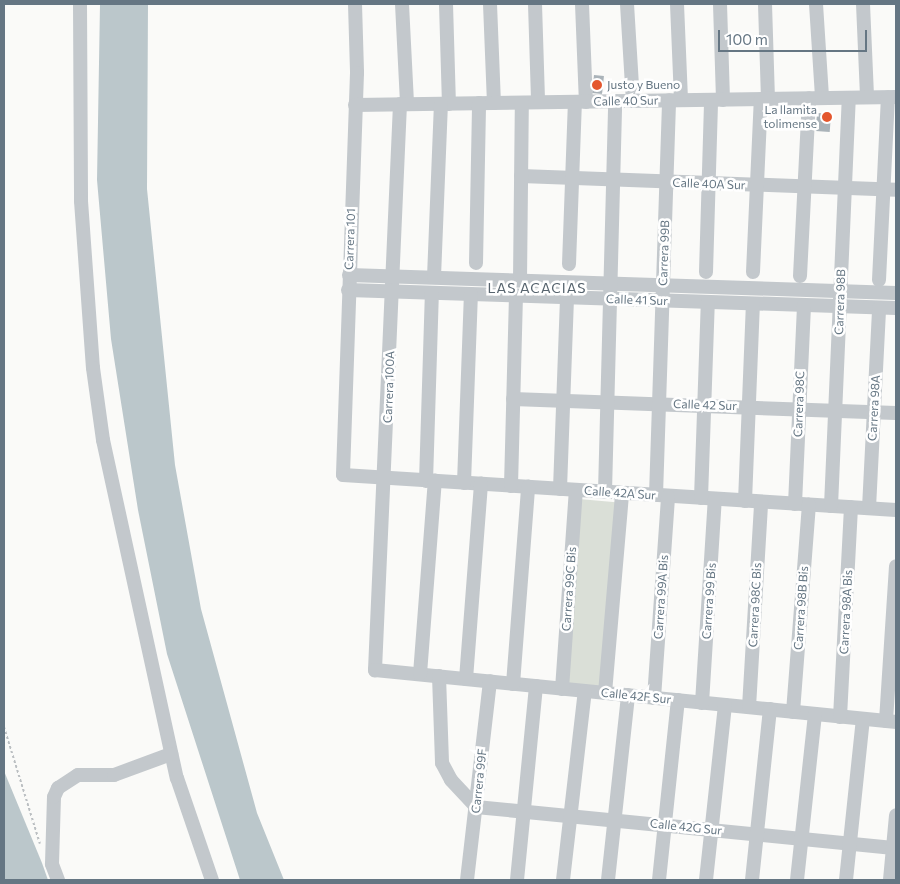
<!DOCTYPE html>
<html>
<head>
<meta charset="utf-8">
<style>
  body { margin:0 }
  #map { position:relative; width:900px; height:884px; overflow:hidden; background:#fafaf8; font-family:Commissioner,sans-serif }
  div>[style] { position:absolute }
  .green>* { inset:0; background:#dadfd7; transform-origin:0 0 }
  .water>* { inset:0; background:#bbc7cb }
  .building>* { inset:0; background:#aab3b9; transform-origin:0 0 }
  .path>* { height:2px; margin-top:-1px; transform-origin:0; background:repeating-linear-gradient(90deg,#bbbfc2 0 2.5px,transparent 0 5px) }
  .minor>* { height:14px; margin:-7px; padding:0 7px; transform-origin:7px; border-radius:7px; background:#c3c8cc }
  .dots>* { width:14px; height:14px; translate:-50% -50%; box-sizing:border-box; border:2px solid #fff; border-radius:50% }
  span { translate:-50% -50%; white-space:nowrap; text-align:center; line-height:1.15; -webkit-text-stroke:5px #fff; paint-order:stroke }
  .poi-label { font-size:12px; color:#657683 }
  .left { translate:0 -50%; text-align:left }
  .right { translate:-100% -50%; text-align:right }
  .street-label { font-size:12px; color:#657683 }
  .neighbourhood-label { font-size:14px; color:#57646e; letter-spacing:1px }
  .frame { position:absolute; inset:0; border:5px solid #657683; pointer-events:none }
  .scale { position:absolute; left:718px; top:30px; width:149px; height:22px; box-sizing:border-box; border:2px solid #657683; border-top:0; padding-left:6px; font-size:15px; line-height:18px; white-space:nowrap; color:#657683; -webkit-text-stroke:4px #fff; paint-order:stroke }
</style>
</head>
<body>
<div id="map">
  <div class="green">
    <div style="left:579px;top:499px;width:37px;height:186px;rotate:5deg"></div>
  </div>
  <div class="water">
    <div style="clip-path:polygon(100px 4px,148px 4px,147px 189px,175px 465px,201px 609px,257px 813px,284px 880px,240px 880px,167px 654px,138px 510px,111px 339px,97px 180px)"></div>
    <div style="clip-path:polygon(4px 771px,42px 863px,48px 880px,4px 880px)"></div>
  </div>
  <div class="building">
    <div style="left:594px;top:75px;width:10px;height:18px;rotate:6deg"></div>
    <div style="left:817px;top:113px;width:14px;height:18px;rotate:4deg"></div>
  </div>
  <div class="path">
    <div style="left:4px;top:727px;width:122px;rotate:72.9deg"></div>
  </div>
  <div class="minor">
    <div style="left:80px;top:4px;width:197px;rotate:89.7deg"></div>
    <div style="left:81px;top:201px;width:167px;rotate:85.9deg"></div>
    <div style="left:93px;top:368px;width:73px;rotate:82.1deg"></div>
    <div style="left:103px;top:440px;width:346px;rotate:77.7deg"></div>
    <div style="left:177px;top:778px;width:108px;rotate:71.1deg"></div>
    <div style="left:355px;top:4px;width:69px;rotate:88.3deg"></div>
    <div style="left:357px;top:73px;width:402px;rotate:92deg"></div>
    <div style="left:343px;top:475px;width:554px;rotate:3.62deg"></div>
    <div style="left:402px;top:4px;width:100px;rotate:87.1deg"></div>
    <div style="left:446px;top:4px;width:100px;rotate:88.3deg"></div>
    <div style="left:490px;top:4px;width:99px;rotate:87.7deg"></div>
    <div style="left:535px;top:4px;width:98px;rotate:88.2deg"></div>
    <div style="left:582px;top:4px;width:98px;rotate:87.7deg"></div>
    <div style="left:627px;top:4px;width:97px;rotate:86.5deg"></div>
    <div style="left:677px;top:4px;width:96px;rotate:87.6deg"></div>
    <div style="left:720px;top:4px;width:96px;rotate:88.2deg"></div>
    <div style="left:765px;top:4px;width:95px;rotate:88.2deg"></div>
    <div style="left:816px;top:4px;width:94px;rotate:86.3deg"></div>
    <div style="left:863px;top:4px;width:93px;rotate:87.5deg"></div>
    <div style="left:400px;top:104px;width:567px;rotate:92.53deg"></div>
    <div style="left:375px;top:670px;width:524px;rotate:5.7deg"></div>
    <div style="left:355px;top:105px;width:541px;rotate:-0.85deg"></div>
    <div style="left:521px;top:176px;width:375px;rotate:2.1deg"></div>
    <div style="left:476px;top:263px;width:160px;rotate:-88.9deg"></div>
    <div style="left:569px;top:264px;width:162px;rotate:-87.9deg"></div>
    <div style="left:706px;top:272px;width:172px;rotate:-88.3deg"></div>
    <div style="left:753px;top:272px;width:173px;rotate:-87.4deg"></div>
    <div style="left:349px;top:275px;width:547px;rotate:1.88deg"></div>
    <div style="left:800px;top:276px;width:178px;rotate:-87.1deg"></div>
    <div style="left:434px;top:277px;width:173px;rotate:-87.7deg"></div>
    <div style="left:520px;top:280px;width:177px;rotate:-89.4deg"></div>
    <div style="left:879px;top:280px;width:183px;rotate:-87.2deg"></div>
    <div style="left:348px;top:290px;width:548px;rotate:1.88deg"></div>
    <div style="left:513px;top:399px;width:383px;rotate:2.1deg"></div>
    <div style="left:426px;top:481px;width:188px;rotate:-88.2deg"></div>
    <div style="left:464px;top:483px;width:189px;rotate:-87.9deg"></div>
    <div style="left:511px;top:486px;width:190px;rotate:-88.5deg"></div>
    <div style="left:560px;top:489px;width:192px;rotate:-87.9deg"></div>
    <div style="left:605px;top:492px;width:391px;rotate:-88.5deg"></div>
    <div style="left:656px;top:495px;width:395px;rotate:-88.1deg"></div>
    <div style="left:701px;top:498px;width:196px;rotate:-88deg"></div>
    <div style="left:745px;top:501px;width:197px;rotate:-87.7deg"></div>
    <div style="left:795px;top:504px;width:199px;rotate:-87.4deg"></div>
    <div style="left:831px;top:506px;width:408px;rotate:-87.5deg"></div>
    <div style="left:869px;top:508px;width:200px;rotate:-87.1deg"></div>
    <div style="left:420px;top:674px;width:194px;rotate:-85.6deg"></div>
    <div style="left:439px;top:676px;width:87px;rotate:88deg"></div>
    <div style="left:442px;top:763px;width:19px;rotate:62deg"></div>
    <div style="left:451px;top:780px;width:37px;rotate:47deg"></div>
    <div style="left:476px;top:807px;width:422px;rotate:5.6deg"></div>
    <div style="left:466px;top:679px;width:196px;rotate:-85.6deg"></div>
    <div style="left:513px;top:684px;width:198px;rotate:-85.6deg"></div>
    <div style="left:562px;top:689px;width:199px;rotate:-86deg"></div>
    <div style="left:605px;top:693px;width:201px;rotate:-85.1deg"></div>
    <div style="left:654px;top:698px;width:202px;rotate:-86deg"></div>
    <div style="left:702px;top:703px;width:204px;rotate:-86.4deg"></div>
    <div style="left:749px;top:707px;width:205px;rotate:-86.6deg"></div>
    <div style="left:793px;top:712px;width:208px;rotate:-85.6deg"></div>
    <div style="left:840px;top:717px;width:210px;rotate:-87deg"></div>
    <div style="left:886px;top:721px;width:155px;rotate:-86.3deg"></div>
    <div style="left:58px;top:880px;width:17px;rotate:-111deg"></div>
    <div style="left:52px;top:864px;width:67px;rotate:-88.3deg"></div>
    <div style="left:54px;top:797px;width:10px;rotate:-66deg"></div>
    <div style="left:58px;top:788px;width:24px;rotate:-33deg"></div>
    <div style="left:78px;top:775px;width:36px"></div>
    <div style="left:114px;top:775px;width:61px;rotate:-20.2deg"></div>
    <div style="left:467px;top:880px;width:200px;rotate:-83.4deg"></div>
    <div style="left:517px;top:880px;width:195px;rotate:-84.4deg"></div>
    <div style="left:563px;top:880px;width:190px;rotate:-83.4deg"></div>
    <div style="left:608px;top:880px;width:186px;rotate:-83.8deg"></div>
    <div style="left:659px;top:880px;width:181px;rotate:-84deg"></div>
    <div style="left:706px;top:880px;width:176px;rotate:-83.8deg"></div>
    <div style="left:752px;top:880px;width:172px;rotate:-84deg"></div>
    <div style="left:797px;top:880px;width:167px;rotate:-83.8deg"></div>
    <div style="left:846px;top:880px;width:162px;rotate:-84deg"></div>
    <div style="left:890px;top:880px;width:65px;rotate:-84.7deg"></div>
  </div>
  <div class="dots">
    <div style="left:597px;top:85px;background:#e4572e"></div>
    <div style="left:827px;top:117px;background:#e4572e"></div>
  </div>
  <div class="poi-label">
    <span class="left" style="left:607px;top:85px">Justo y Bueno</span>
    <span class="right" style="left:817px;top:117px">La llamita<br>tolimense</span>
  </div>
  <div class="street-label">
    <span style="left:626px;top:101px;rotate:-1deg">Calle 40 Sur</span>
    <span style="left:709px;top:184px;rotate:2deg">Calle 40A Sur</span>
    <span style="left:350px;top:239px;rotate:-88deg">Carrera 101</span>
    <span style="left:664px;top:253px;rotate:-88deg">Carrera 99B</span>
    <span style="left:637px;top:300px;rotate:2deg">Calle 41 Sur</span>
    <span style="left:840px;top:302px;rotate:-88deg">Carrera 98B</span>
    <span style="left:389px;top:387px;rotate:-88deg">Carrera 100A</span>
    <span style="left:799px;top:404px;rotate:-88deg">Carrera 98C</span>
    <span style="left:705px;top:405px;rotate:2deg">Calle 42 Sur</span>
    <span style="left:874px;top:408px;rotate:-87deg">Carrera 98A</span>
    <span style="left:620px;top:493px;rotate:4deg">Calle 42A Sur</span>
    <span style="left:569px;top:589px;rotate:-86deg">Carrera 99C Bis</span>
    <span style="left:661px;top:597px;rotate:-86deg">Carrera 99A Bis</span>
    <span style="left:709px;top:601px;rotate:-86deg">Carrera 99 Bis</span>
    <span style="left:755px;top:605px;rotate:-87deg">Carrera 98C Bis</span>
    <span style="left:801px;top:608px;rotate:-86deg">Carrera 98B Bis</span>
    <span style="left:846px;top:612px;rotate:-87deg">Carrera 98A Bis</span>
    <span style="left:636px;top:696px;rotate:6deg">Calle 42F Sur</span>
    <span style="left:479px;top:781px;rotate:-84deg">Carrera 99F</span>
    <span style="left:686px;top:827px;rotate:6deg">Calle 42G Sur</span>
  </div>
  <div class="neighbourhood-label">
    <span style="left:537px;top:288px">LAS ACACIAS</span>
  </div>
  <div class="frame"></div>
  <div class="scale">100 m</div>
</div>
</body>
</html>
